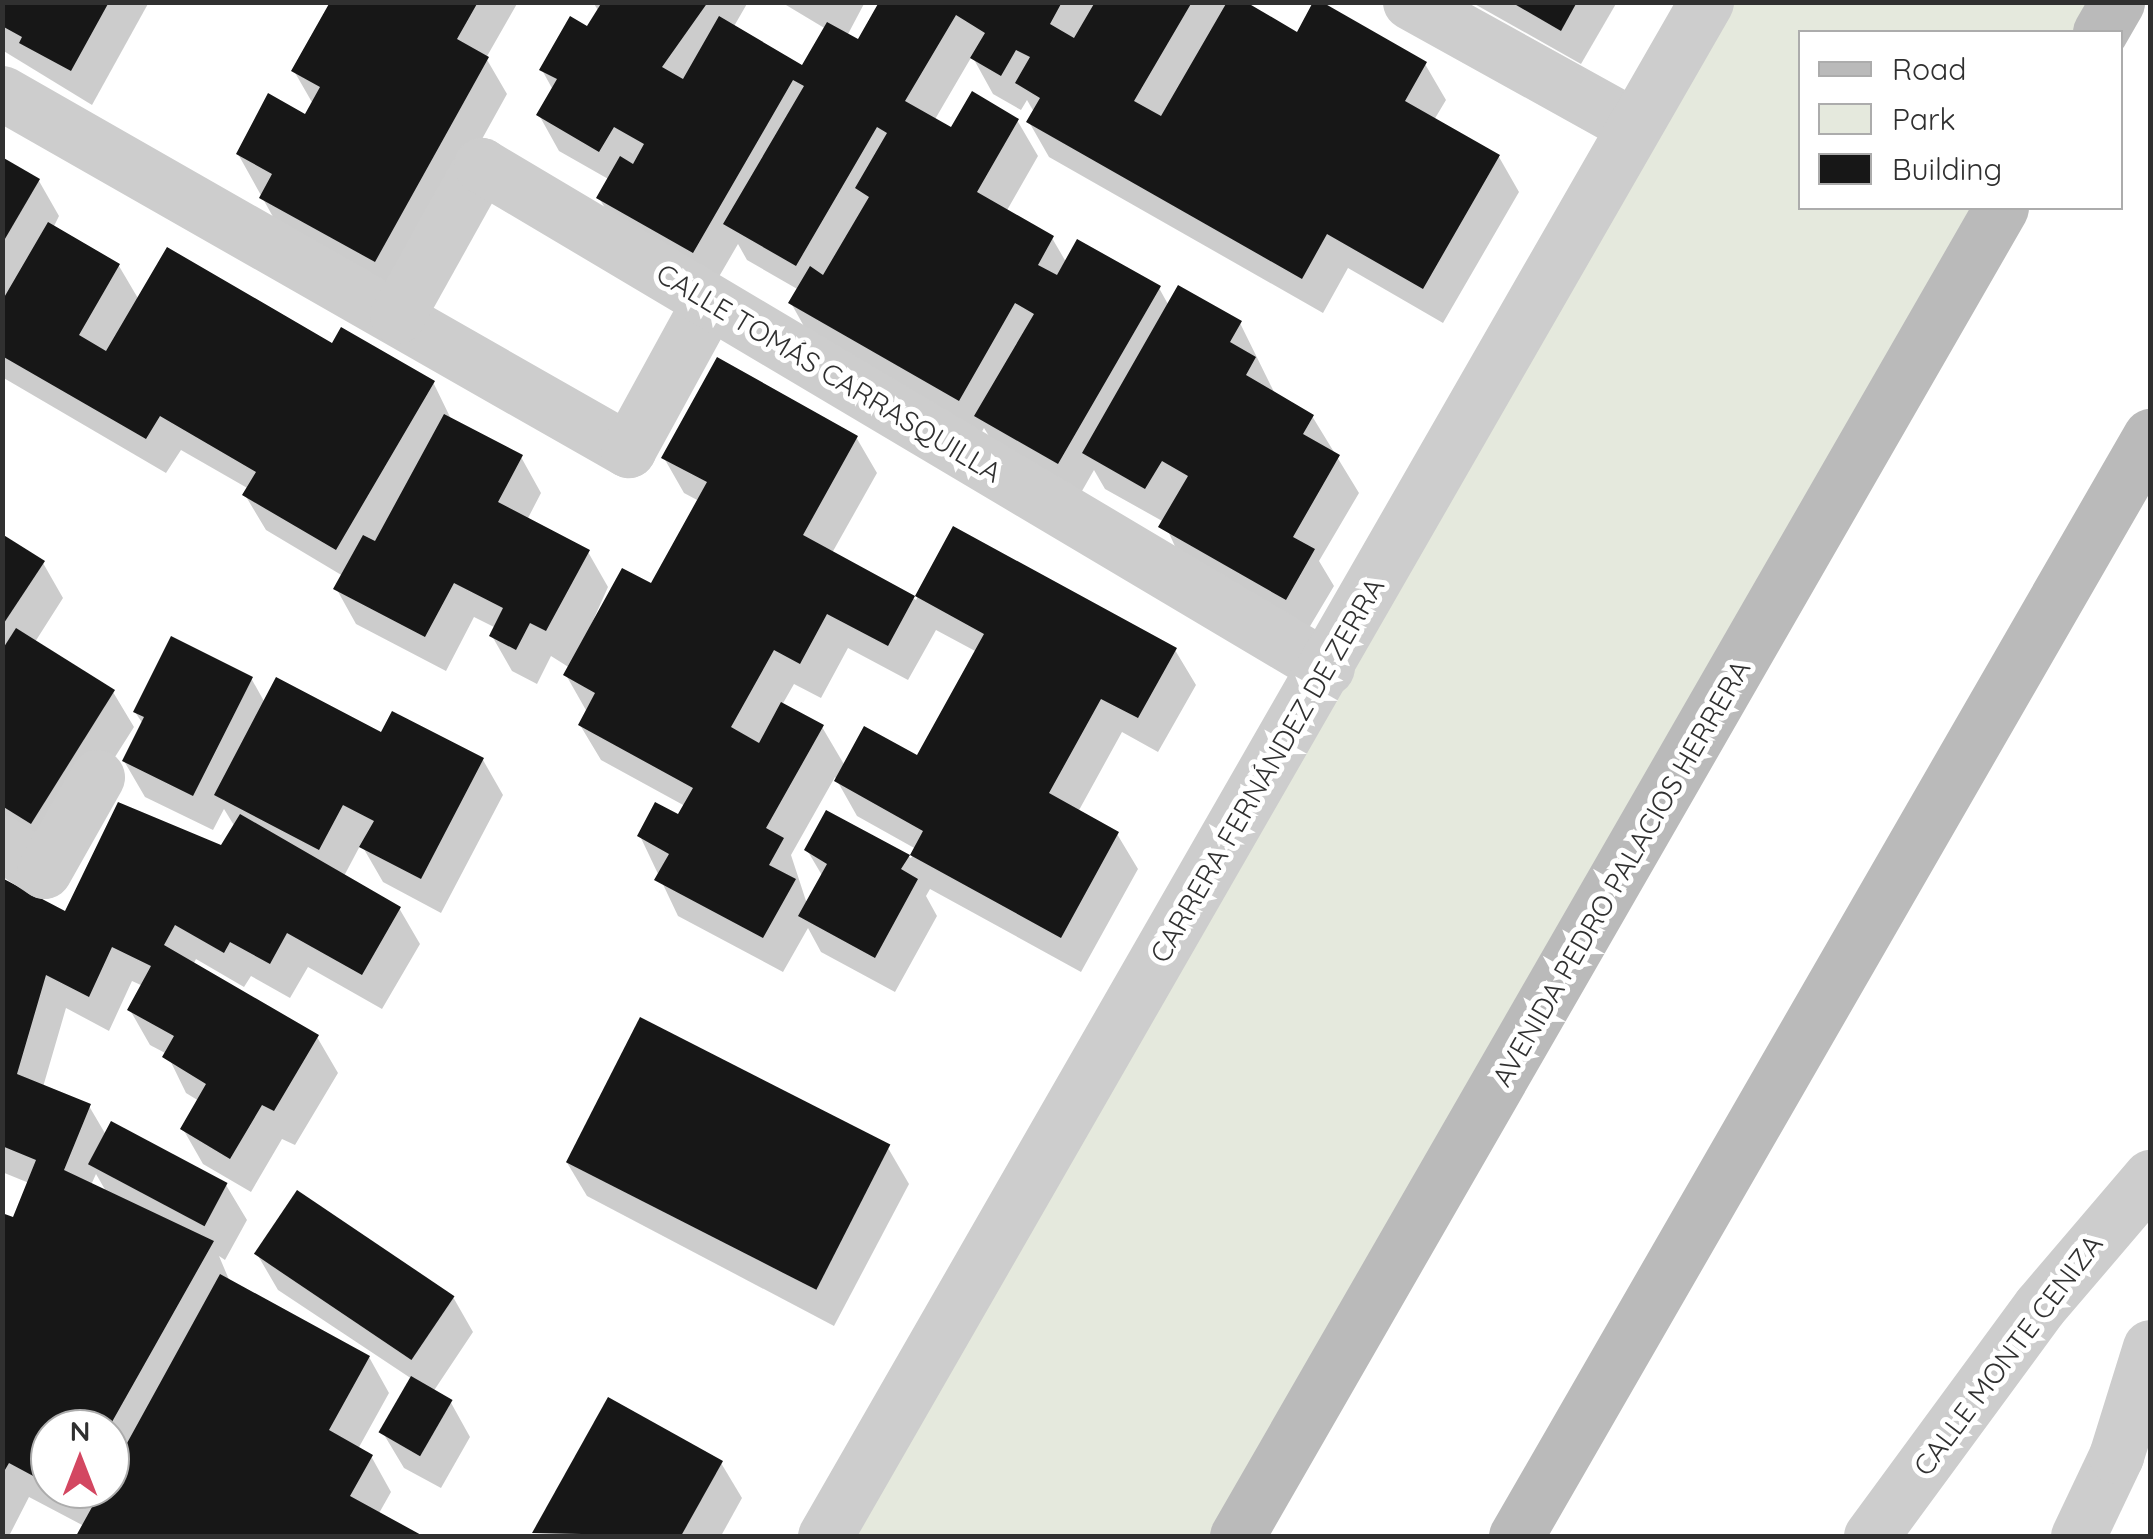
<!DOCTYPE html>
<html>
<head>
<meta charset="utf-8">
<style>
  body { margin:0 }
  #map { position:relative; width:2153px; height:1539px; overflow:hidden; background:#fff; font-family:Quicksand,sans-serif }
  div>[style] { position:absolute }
  .green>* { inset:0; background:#e5e9dd }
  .shadow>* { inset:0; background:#0003 }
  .building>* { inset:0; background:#171717; transform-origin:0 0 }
  .minor>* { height:55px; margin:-27.5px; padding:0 27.5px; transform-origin:27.5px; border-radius:27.5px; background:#cdcdcd }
  .secondary>* { height:55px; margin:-27.5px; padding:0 27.5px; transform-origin:27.5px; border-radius:27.5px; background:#bababa }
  span { translate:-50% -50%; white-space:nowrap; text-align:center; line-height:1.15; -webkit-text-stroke:10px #fff; paint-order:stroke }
  .street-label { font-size:28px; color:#303030 }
  .frame { position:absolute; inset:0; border:5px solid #303030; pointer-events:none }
  .legend { position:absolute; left:1798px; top:30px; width:325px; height:180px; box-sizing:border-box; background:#fff; border:2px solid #acacac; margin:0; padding:12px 18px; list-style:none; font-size:30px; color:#303030 }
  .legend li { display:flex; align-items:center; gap:20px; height:50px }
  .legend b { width:50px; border:2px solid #acacac }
  .north { position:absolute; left:30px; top:1409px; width:100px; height:100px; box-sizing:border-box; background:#fff; border:2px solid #acacac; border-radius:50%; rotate:0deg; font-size:28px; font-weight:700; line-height:40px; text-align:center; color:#303030 }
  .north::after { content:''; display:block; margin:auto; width:35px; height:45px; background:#d34761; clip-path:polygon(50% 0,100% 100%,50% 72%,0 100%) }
</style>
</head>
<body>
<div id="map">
  <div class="green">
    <div style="clip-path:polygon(1706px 3px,2117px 3px,2100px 32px,1800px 32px,1800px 208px,2001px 208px,1237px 1536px,825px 1536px)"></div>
  </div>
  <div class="shadow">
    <div style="clip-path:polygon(2px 2px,149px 2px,92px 105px,2px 50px)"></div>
    <div style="clip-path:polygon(333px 2px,518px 2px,486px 58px,507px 94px,395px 296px,282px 233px,238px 154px,306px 118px,313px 104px,294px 71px)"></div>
    <div style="clip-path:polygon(593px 2px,748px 2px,733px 28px,803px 68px,826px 29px,781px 2px,865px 2px,847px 36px,859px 43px,882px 2px,1241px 2px,1297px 35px,1425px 64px,1446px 100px,1434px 120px,1499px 157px,1519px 192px,1443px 323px,1348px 268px,1323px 313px,1049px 157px,1029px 122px,1034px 112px,1027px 100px,1021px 110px,993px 94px,972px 56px,934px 121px,952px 131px,1017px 120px,1038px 156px,1006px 212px,1052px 238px,1066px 262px,1159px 288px,1169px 306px,1240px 323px,1275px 394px,1312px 416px,1359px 493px,1319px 561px,1334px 586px,1306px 633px,1182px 562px,1164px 522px,1105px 489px,1094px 470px,1078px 498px,998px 451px,984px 428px,980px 435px,811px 339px,791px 303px,799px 290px,747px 260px,738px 244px,713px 287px,620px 233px,599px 198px,610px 180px,559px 151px,539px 115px,553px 90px,542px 70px,588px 30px,599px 12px)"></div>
    <div style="clip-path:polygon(1471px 2px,1617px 2px,1581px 64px)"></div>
    <div style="clip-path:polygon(evenodd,2px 160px,39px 181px,59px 216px,53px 228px,119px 266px,139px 300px,333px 347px,433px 382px,452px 421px,521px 457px,541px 493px,527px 520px,588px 552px,608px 587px,579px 652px,652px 586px,699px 501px,684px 493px,664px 458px,856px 437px,877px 473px,832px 553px,916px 600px,954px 529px,1175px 650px,1196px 685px,1158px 752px,1122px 732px,1078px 812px,1117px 834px,1138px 869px,1081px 972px,930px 889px,926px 896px,937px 916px,895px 992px,821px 952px,808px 928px,783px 972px,678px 916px,640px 836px,679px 817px,685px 806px,601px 760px,580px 725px,587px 712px,566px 675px,570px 668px,551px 656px,537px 684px,512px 671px,492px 636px,496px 628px,474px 617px,446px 671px,356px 624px,336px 588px,343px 576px,266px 530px,245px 495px,249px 489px,181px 450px,166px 473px,2px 377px,2px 160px,936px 630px,977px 652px,918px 758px,845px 766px,822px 727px,782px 705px,794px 684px,821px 698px,848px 648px,908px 680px,936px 630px,2px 160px,835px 777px,857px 816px,916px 849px,911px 858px,827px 813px,807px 850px,823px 877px,807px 904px,791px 855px,835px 777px)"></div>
    <div style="clip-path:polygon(2px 537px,43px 563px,63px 598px,35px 642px,113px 692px,134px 727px,51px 858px,2px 827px)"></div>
    <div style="clip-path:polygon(evenodd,251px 678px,265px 703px,483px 760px,503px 795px,441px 913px,383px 882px,361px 844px,344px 876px,399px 908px,420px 944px,382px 1009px,308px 967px,290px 998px,251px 976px,244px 987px,196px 959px,193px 965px,317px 1037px,338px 1073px,295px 1145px,282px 1139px,251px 1192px,203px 1164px,183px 1129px,199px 1101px,186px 1093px,167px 1054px,150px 1045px,130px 1010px,143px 986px,132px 981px,109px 1031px,66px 1008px,43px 1087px,89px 1106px,106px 1135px,226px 1185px,247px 1220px,225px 1260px,219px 1256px,230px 1282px,369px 1357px,389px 1393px,358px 1449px,371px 1456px,391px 1492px,378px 1515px,418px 1536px,79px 1536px,84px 1526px,29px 1497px,9px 1536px,2px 1536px,2px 1215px,14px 1220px,29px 1183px,2px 1172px,2px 881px,66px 914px,222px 848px,235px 827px,224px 809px,213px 830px,145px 797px,124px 761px,143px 724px,135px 712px,251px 678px,96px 1174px,107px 1193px,91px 1185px,96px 1174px,251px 678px,50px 1429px,110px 1429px,110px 1489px,50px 1489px,50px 1429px)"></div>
    <div style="clip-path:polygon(888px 1148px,909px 1184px,834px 1326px,587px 1196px,566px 1161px)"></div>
    <div style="clip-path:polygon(257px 1254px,453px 1297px,473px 1332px,433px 1392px,450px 1401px,470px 1437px,441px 1488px,404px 1468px,383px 1433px,412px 1379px,278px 1290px)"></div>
    <div style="clip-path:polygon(721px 1463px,742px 1498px,721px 1536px,534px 1533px)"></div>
  </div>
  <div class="building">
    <div style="clip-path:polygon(2px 2px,109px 2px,71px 71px,19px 43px,22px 37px,2px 26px)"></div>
    <div style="clip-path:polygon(330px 2px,478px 2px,457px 39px,489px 57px,375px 262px,259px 198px,272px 174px,236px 154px,268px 93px,305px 114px,320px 87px,291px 71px)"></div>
    <div style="clip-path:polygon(602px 2px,708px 2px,662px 67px,683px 79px,719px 16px,802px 65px,827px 22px,858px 39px,879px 2px,1062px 2px,1050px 24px,1074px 38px,1095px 2px,1192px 2px,1134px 101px,1161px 116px,1227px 2px,1246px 2px,1297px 32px,1313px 2px,1322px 2px,1427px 62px,1405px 101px,1500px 155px,1423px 289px,1327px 234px,1302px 279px,1026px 122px,1040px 98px,1015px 83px,1030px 57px,1016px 50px,1001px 76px,970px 58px,985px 33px,956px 15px,905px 101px,951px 127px,972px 91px,1019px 119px,977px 192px,1054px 236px,1038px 265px,1057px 275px,1077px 239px,1161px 286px,1058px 464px,974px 416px,1034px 314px,1015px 303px,959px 401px,788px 303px,810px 266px,823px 275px,869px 197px,855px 188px,887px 133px,877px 127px,796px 266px,723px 224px,804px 86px,793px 80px,693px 253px,596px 198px,620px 156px,633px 164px,644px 144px,614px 127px,599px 152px,536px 115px,557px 79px,539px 70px,570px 16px,587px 26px)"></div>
    <div style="clip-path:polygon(1511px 2px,1577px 2px,1561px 31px)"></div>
    <div style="clip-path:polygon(2px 157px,40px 179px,2px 244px)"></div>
    <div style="clip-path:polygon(48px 222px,120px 264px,79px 335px,106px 351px,167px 247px,332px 343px,341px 327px,435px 381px,336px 550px,242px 495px,256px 472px,160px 416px,146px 439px,2px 356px,2px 301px)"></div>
    <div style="clip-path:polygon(1178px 285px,1242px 321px,1230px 342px,1256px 357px,1246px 375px,1314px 415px,1303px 434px,1340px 455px,1293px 537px,1315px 549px,1286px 600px,1158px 527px,1188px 476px,1162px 461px,1145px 489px,1082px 453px)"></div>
    <div style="clip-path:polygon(717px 357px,858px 436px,803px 535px,915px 596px,888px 646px,827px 614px,800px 664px,774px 650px,731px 727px,759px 743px,781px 702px,824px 725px,766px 828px,784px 838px,769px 865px,796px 879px,763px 938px,654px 880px,669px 854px,637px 836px,655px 802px,678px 814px,693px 788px,578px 725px,595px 693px,563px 675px,622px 568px,651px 583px,707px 482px,661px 458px)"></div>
    <div style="clip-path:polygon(444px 414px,523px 455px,498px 502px,590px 550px,546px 631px,530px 623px,516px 650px,489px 636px,503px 608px,454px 583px,425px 637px,333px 589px,363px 535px,375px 541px)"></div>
    <div style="clip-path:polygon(953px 526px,1177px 648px,1138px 718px,1101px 699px,1049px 793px,1119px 832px,1061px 938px,910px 855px,923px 831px,834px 781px,864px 726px,917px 755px,984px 634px,915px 596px)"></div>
    <div style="clip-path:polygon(2px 534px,45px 561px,2px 626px)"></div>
    <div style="clip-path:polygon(16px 628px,115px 690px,31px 824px,2px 806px,2px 650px)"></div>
    <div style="clip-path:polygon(171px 636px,253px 677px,193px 796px,122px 761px,144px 717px,133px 712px)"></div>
    <div style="clip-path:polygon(276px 677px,381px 732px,392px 711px,484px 758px,421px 879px,359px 847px,374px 821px,343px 805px,319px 850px,214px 795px)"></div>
    <div style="clip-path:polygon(118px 802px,221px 845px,240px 814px,401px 907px,362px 975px,287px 933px,270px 964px,230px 942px,224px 953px,175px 925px,164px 945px,319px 1035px,274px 1111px,262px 1105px,230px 1159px,180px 1129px,206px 1084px,162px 1057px,174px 1036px,127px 1010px,151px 966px,112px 947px,89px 997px,46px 975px,17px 1074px,91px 1104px,64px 1170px,214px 1241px,108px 1429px,50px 1429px,50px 1485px,9px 1463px,2px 1475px,2px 1213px,13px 1217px,36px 1160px,2px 1146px,2px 878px,65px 911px)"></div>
    <div style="clip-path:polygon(826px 810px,910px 855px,901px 869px,918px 879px,875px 958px,798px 916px,827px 864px,804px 850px)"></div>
    <div style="left:640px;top:1017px;width:281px;height:163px;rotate:27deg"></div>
    <div style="left:111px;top:1121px;width:132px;height:49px;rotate:28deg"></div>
    <div style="left:297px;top:1190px;width:190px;height:77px;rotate:34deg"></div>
    <div style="clip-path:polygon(220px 1274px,370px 1356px,329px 1430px,373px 1455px,350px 1496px,423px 1536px,76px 1536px,102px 1489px,110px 1489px,110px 1474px)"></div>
    <div style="left:411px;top:1376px;width:48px;height:65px;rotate:30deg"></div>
    <div style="clip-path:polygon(608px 1397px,723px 1461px,681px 1536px,532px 1533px)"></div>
  </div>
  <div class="minor">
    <div style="left:1410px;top:2px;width:256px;rotate:29deg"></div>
    <div style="left:2px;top:93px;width:721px;rotate:29.7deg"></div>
    <div style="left:628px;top:450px;width:169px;rotate:-61.3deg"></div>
    <div style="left:397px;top:316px;width:173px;rotate:-60.9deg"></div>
    <div style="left:481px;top:165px;width:984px;rotate:30.73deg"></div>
    <div style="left:2px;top:843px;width:50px;rotate:33.7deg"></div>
    <div style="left:44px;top:871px;width:108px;rotate:-60.6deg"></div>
    <div style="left:825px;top:1536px;width:1769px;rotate:-60.13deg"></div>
    <div style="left:1871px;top:1536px;width:285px;rotate:-53.7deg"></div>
    <div style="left:2040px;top:1306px;width:170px;rotate:-49.5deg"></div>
    <div style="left:2078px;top:1536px;width:89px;rotate:-64.6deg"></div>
    <div style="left:2116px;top:1456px;width:114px;rotate:-72.7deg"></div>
  </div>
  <div class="secondary">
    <div style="left:2100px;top:32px;width:34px;rotate:-60deg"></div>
    <div style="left:1237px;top:1536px;width:1532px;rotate:-60.09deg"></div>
    <div style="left:1516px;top:1536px;width:1270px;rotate:-60.04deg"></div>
  </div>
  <div class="street-label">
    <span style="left:829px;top:373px;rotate:31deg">CALLE TOMÁS CARRASQUILLA</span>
    <span style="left:1267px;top:770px;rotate:-60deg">CARRERA FERNÁNDEZ DE ZERRA</span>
    <span style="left:1621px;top:873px;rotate:-60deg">AVENIDA PEDRO PALACIOS HERRERA</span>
    <span style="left:2008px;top:1355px;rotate:-53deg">CALLE MONTE CENIZA</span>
  </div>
  <div class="frame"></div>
  <ul class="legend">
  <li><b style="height:12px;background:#bababa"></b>Road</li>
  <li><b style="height:28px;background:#e5e9dd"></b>Park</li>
  <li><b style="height:28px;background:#171717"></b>Building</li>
  </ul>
  <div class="north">N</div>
</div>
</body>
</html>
